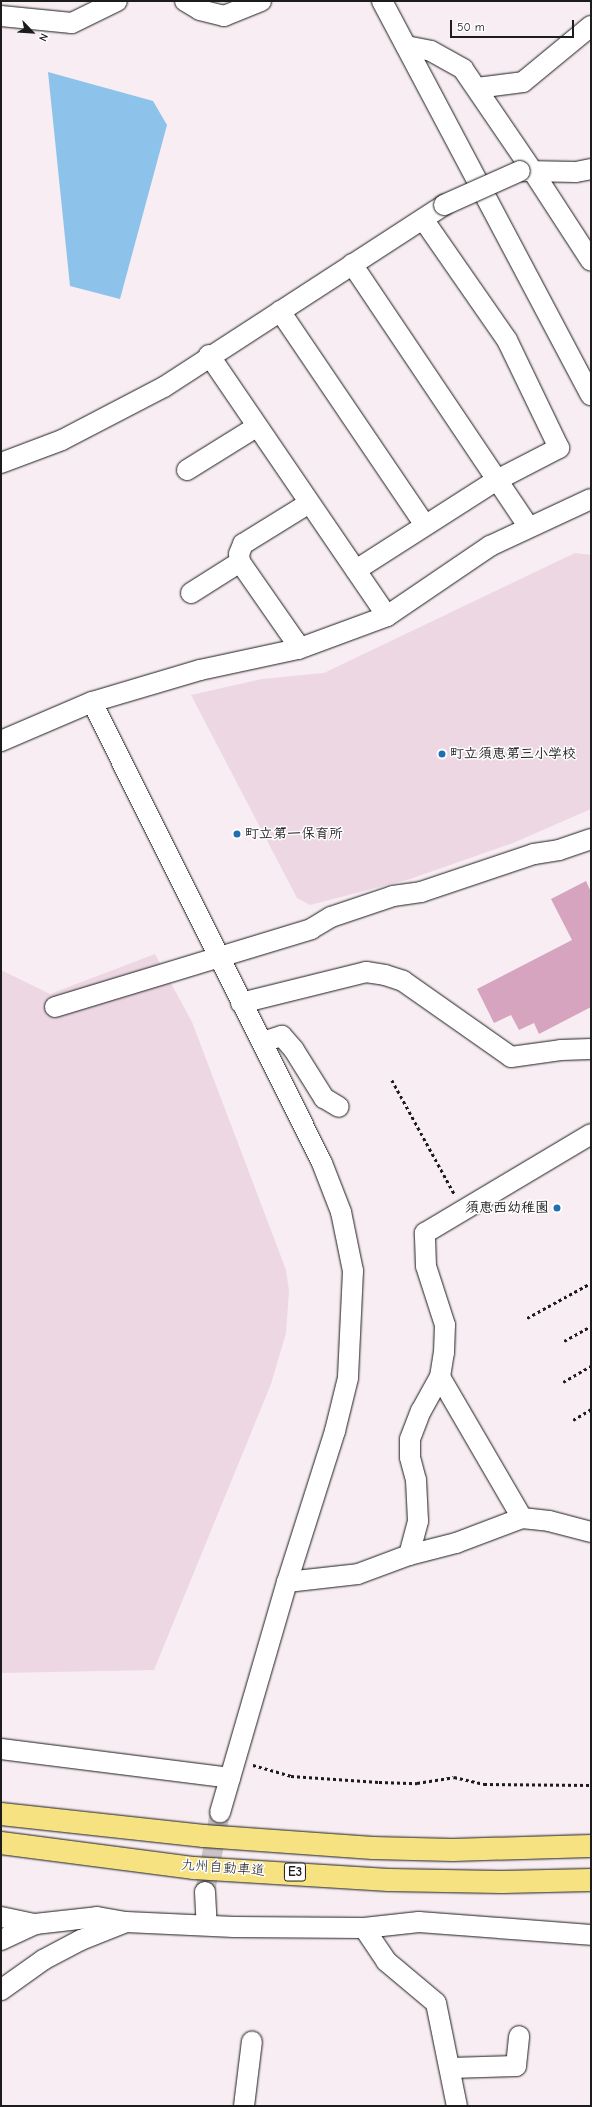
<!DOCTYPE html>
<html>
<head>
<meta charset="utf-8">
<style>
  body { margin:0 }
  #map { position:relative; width:592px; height:2107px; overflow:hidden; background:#f7edf2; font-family:"Comic Neue","Klee One",sans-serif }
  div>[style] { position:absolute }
  .built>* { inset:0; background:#edd7e3 }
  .water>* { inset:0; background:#8dc2ea }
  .building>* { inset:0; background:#d7a4bf }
  .minor-tunnel>* { height:20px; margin-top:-10px; transform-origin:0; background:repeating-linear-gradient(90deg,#cbc3c7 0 20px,transparent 0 30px) }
  .path>* { height:2.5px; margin-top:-1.25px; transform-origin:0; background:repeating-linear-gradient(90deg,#1c1c1c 0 3px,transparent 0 6px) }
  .roads { filter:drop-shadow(0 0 1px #1c1c1c) drop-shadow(0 0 1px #1c1c1c) }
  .minor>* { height:20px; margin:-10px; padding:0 10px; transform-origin:10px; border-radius:10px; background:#fff }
  .highway>* { height:22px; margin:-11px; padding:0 11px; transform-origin:11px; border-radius:11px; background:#f7e281 }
  .bridges { filter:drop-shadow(0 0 1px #1c1c1c) drop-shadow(0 0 1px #1c1c1c) }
  .minor-bridge>* { height:20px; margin:-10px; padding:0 10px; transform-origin:10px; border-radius:10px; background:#fff }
  .dots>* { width:11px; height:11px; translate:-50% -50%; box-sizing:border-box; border:2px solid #fff; border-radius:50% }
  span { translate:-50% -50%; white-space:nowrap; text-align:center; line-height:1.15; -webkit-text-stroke:3px #fff; paint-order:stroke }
  .shield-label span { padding:1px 3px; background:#fff; border:1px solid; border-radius:3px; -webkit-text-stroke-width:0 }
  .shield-label { font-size:13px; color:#1c1c1c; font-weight:700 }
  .poi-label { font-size:14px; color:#1c1c1c; font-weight:700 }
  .left { translate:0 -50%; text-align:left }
  .right { translate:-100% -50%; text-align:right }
  .street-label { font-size:14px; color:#1c1c1c }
  .frame { position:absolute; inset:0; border:2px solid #1c1c1c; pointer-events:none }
  .north { position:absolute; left:12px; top:12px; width:40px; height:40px; -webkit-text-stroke:3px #fff; paint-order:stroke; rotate:115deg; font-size:11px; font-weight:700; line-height:16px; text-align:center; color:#1c1c1c }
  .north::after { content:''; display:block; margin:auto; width:14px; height:18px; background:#1c1c1c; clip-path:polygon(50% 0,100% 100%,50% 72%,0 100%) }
  .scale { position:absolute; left:450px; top:20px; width:124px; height:18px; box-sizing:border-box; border:2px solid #1c1c1c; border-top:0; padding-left:5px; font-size:12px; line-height:14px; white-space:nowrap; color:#1c1c1c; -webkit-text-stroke:3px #fff; paint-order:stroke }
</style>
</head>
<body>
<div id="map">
  <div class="built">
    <div style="clip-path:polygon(575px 553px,591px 555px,591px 809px,513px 843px,410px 879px,310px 905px,297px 898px,191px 695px,262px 679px,324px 673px)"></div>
    <div style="clip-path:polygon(155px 954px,192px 1022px,286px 1270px,289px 1291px,286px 1333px,271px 1384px,154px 1670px,1px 1673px,1px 970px,50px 994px)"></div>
  </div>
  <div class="water">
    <div style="clip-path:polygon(48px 72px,153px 101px,167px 125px,120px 299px,70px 286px)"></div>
  </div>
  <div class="building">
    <div style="clip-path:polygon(586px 881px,591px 892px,591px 1007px,539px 1034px,534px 1023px,519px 1030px,511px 1015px,494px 1023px,477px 989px,572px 940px,551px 899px)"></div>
  </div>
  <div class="minor-tunnel">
    <div style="left:205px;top:1892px;width:81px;rotate:-79.4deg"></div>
  </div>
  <div class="path">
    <div style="left:392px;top:1080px;width:131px;rotate:61.3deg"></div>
    <div style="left:527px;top:1318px;width:73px;rotate:-28.7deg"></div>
    <div style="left:564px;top:1341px;width:31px;rotate:-29deg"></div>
    <div style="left:563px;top:1382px;width:32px;rotate:-30deg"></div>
    <div style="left:573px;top:1420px;width:21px;rotate:-31deg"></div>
    <div style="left:590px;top:1461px;width:1px"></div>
    <div style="left:253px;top:1765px;width:40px;rotate:16deg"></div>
    <div style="left:291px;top:1776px;width:88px;rotate:3.9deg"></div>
    <div style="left:379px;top:1782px;width:38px;rotate:2deg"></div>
    <div style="left:417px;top:1783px;width:37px;rotate:-9deg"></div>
    <div style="left:454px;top:1777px;width:31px;rotate:13deg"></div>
    <div style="left:484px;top:1784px;width:107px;rotate:0.5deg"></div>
  </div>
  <div class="roads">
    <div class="minor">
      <div style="left:185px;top:1px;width:17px;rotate:31deg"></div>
      <div style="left:200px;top:10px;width:25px;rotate:14deg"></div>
      <div style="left:224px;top:16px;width:40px;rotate:-22deg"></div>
      <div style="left:382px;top:1px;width:446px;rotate:62.1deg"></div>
      <div style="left:1px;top:16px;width:71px;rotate:5.6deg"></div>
      <div style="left:72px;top:23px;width:50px;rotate:-26.1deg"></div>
      <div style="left:406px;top:46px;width:25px;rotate:11deg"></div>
      <div style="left:431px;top:51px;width:37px;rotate:29deg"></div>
      <div style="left:463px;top:69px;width:122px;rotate:55.7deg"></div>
      <div style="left:532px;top:170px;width:108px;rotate:57deg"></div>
      <div style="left:477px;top:88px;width:46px;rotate:-7.4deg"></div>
      <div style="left:523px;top:82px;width:88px;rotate:-39.5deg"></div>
      <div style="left:524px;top:171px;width:52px;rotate:1.1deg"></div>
      <div style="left:576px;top:172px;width:15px;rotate:-11deg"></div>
      <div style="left:352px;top:264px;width:317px;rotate:56.1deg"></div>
      <div style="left:280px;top:311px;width:258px;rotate:55.9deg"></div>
      <div style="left:209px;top:355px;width:316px;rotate:55.7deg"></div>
      <div style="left:1px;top:463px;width:65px;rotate:-20.7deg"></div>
      <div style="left:62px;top:440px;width:115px;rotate:-27.5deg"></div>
      <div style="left:164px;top:387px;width:334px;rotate:-33deg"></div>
      <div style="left:187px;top:470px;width:81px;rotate:-31.9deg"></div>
      <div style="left:356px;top:570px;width:167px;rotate:-32.6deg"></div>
      <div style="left:497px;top:480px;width:70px;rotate:-27.3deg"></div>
      <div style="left:559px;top:448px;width:120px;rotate:-115.7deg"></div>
      <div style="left:507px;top:340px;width:147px;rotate:-124.8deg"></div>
      <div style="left:191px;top:593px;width:58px;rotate:-32.3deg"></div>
      <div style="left:298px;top:649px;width:9px;rotate:-111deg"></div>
      <div style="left:295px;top:641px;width:96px;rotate:-124.8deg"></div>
      <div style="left:240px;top:562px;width:8px;rotate:-97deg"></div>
      <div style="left:239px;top:554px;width:11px;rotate:-68deg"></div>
      <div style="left:243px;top:544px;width:78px;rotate:-31.8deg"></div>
      <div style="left:92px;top:702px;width:515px;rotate:63.48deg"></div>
      <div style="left:322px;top:1163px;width:53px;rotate:68.8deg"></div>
      <div style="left:341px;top:1212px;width:60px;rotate:78.5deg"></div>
      <div style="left:353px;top:1271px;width:107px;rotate:92.7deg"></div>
      <div style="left:348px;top:1378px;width:55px;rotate:103.8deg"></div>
      <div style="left:335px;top:1431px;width:158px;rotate:107.6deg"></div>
      <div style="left:287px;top:1582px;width:240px;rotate:106.2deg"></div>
      <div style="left:1px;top:741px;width:99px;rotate:-23.2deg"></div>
      <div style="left:92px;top:702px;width:113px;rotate:-16.5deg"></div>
      <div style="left:200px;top:670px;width:100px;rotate:-12.1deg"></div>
      <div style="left:298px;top:649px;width:95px;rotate:-20.3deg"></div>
      <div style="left:387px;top:616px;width:125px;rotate:-34.2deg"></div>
      <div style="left:490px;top:546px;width:111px;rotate:-25deg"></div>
      <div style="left:241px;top:1003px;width:129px;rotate:-13.9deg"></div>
      <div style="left:366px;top:972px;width:19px;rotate:9deg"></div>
      <div style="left:385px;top:975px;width:19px;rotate:18deg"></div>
      <div style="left:403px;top:981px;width:132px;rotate:35.1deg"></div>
      <div style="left:511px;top:1057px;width:50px;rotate:-8deg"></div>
      <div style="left:561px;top:1050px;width:30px;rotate:-2deg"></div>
      <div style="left:55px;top:1007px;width:268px;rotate:-16.9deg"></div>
      <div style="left:311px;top:929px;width:23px;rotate:-31deg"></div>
      <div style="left:331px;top:917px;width:65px;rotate:-18.7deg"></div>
      <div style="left:393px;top:896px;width:28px;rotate:-8deg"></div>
      <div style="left:421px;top:892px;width:119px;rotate:-18.6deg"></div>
      <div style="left:534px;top:854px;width:25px;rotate:-9deg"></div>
      <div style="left:559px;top:850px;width:34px;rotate:-19deg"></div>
      <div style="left:263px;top:1042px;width:20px;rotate:-18deg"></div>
      <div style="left:282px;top:1036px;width:18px;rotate:49deg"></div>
      <div style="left:294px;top:1050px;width:57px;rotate:58deg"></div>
      <div style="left:324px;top:1098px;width:17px;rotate:31deg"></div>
      <div style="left:440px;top:1377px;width:163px;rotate:59.8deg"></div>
      <div style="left:409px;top:1555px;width:35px;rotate:-75deg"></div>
      <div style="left:418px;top:1521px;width:41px;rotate:-92.8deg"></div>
      <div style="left:416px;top:1480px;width:24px;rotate:-105deg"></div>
      <div style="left:410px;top:1457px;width:18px;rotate:-90deg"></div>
      <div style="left:410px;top:1439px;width:30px;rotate:-69deg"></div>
      <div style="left:421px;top:1411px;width:39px;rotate:-61deg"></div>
      <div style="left:440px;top:1377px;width:24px;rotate:-81deg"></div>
      <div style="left:444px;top:1353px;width:28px;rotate:-88deg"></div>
      <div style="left:445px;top:1325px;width:62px;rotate:-107.9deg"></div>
      <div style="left:426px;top:1266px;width:33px;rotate:-92deg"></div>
      <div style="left:425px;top:1233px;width:193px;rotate:-30.8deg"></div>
      <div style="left:287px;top:1582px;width:71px;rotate:-6.4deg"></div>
      <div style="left:358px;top:1574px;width:54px;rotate:-20.4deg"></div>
      <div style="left:409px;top:1555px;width:49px;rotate:-14.3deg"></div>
      <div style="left:456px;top:1543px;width:71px;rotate:-20.7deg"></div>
      <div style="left:522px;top:1518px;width:27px;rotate:6deg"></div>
      <div style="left:549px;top:1521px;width:43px;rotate:14.7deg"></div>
      <div style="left:1px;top:1749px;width:231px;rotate:7.2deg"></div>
      <div style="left:205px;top:1892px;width:33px;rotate:87deg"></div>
      <div style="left:1px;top:1917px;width:35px;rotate:12deg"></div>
      <div style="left:35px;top:1924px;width:62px;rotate:-6.4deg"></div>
      <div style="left:97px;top:1917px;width:29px;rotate:10deg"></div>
      <div style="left:126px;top:1922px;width:108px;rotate:2.7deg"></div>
      <div style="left:234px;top:1927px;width:130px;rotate:0.4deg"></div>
      <div style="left:364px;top:1928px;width:55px;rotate:-6.2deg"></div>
      <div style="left:419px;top:1922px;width:172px;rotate:4.3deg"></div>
      <div style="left:364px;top:1928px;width:40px;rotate:56deg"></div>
      <div style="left:386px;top:1961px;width:65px;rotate:40deg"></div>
      <div style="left:436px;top:2003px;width:105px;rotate:78.5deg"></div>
      <div style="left:1px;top:1940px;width:38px;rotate:-25deg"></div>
      <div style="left:1px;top:1990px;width:52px;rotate:-35.5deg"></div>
      <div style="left:43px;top:1960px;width:43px;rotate:-27.8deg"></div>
      <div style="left:81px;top:1940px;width:48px;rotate:-21.8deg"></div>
      <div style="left:450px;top:2068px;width:66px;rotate:-1.7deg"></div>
      <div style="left:516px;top:2066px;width:30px;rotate:-84deg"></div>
      <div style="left:244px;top:2106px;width:65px;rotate:-83deg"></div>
    </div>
    <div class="highway">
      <div style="left:1px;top:1814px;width:204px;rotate:6.2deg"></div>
      <div style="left:204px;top:1836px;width:169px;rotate:4.1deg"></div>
      <div style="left:373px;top:1848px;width:80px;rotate:1.4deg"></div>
      <div style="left:453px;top:1850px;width:138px;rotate:-1.7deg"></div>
      <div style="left:1px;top:1843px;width:195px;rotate:7.4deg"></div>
      <div style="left:194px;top:1868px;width:195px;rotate:3.5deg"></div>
      <div style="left:389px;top:1880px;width:114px;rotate:1deg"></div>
      <div style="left:503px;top:1882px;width:88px;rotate:-1.3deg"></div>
    </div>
  </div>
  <div class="bridges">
    <div class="minor-bridge">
      <div style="left:444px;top:205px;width:83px;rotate:-24.1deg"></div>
    </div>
  </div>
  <div class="dots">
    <div style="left:442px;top:754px;background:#1f6fb2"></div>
    <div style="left:237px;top:834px;background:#1f6fb2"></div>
    <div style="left:557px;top:1208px;background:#1f6fb2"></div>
  </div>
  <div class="shield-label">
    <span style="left:295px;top:1872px">E3</span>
  </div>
  <div class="poi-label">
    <span class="left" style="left:450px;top:754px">町立須恵第三小学校</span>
    <span class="left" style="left:245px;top:834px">町立第一保育所</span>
    <span class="right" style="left:549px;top:1208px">須恵西幼稚園</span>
  </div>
  <div class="street-label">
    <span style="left:223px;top:1868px;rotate:4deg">九州自動車道</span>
  </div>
  <div class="frame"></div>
  <div class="north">N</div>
  <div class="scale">50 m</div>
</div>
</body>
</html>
